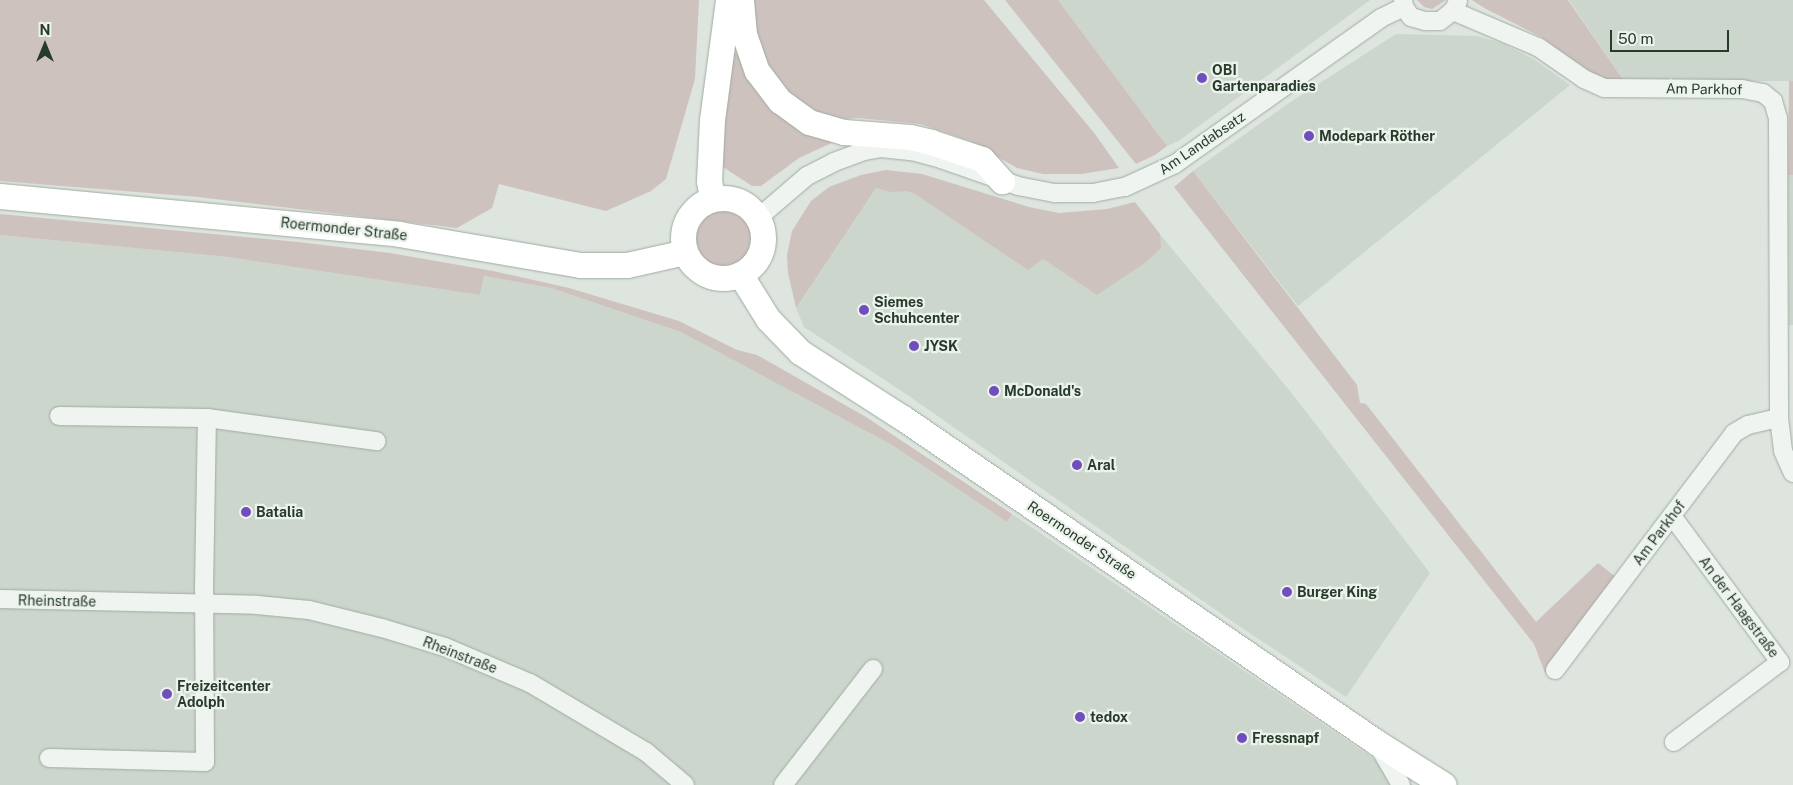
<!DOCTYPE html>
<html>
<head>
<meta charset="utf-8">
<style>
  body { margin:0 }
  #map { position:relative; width:1793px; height:785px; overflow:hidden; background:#dde5de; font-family:"Public Sans",sans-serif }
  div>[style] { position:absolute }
  .built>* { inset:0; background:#ccd6cc }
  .green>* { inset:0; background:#cec2bf }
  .round { border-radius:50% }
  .roads { filter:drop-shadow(0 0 1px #9faba1) drop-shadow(0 0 1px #9faba1) }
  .minor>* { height:18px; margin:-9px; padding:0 9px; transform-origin:9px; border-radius:9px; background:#eff4f0 }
  .secondary>* { height:25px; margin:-12.5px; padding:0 12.5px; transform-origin:12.5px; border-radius:12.5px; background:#fff }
  .secondary>.ring { margin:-12.5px; padding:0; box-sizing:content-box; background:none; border:25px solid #fff; border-radius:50% }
  .dots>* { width:14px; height:14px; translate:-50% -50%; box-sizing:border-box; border:2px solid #ecf3ed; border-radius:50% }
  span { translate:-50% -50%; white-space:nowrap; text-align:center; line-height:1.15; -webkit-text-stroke:4.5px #ecf3ed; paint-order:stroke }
  .poi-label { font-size:14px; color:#283a2a; font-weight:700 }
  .left { translate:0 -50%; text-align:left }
  .street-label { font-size:14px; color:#283a2a }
  .north { position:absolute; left:20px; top:20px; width:50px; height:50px; -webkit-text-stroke:4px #ecf3ed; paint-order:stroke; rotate:0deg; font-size:14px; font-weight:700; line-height:20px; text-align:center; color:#283a2a }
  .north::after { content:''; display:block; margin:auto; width:18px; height:22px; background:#283a2a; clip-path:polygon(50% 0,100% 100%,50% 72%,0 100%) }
  .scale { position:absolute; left:1610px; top:30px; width:119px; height:22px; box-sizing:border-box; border:2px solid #283a2a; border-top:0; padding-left:6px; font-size:15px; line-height:18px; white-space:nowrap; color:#283a2a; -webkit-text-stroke:4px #ecf3ed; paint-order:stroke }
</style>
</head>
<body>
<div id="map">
  <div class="built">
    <div style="clip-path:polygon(1058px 0,1370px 0,1180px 140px,1167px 146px)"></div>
    <div style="clip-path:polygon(1569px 0,1793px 0,1793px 81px,1624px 81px)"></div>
    <div style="clip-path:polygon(1396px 34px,1477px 36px,1501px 43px,1532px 58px,1570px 85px,1298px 306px,1193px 171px,1289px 103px)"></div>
    <div style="clip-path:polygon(1788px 175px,1793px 175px,1793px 325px,1789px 325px)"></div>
    <div style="clip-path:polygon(899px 184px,1012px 233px,1144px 215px,1294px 396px,1430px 573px,1346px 697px,1236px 624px,903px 392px,804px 327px,796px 308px,876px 188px)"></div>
    <div style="clip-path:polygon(0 235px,228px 257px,480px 295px,484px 276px,551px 288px,681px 332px,892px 445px,1007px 522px,1012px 514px,1413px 785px,0 785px)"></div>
  </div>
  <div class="green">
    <div style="clip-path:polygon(0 0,699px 0,695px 79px,666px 179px,651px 191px,606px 211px,499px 184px,492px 208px,457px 228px,198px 197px,0 181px)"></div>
    <div style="clip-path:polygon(746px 0,984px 0,1095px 134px,1119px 168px,1081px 174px,1043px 174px,1017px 168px,970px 141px,920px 124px,858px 118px,844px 119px,840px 125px,798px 107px,768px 77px)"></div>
    <div style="clip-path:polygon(1005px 0,1058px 0,1167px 146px,1155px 155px,1136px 164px)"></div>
    <div style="clip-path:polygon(1417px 0,1446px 0,1432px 9px,1424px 7px)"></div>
    <div style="clip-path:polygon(1472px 0,1568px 0,1624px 81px,1602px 81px,1541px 37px,1486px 9px)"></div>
    <div style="clip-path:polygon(741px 52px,838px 140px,799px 158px,761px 186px,752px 186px,723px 167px,724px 98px,732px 53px)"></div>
    <div style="clip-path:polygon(1789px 81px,1793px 81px,1793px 175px,1788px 175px)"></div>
    <div style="clip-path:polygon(886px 170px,922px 174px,1029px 207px,1059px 213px,1107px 209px,1135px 202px,1160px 234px,1161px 248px,1145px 263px,1097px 295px,1043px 259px,1028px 270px,915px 194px,907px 191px,890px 192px,876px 188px,796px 308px,788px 273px,787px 255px,792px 231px,811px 201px,829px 187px,861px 175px)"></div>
    <div style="clip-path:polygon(1193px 171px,1357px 385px,1360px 403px,1366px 404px,1536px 622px,1598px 563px,1617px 578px,1545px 673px,1534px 644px,1174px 187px)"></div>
    <div class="round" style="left:694px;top:208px;width:58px;height:58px"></div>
    <div style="clip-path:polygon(0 214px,298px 242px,390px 253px,493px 271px,569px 288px,679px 321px,737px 350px,757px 355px,866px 417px,1012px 514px,1007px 522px,892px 445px,681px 332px,551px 288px,484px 276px,480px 295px,228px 257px,0 235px)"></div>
  </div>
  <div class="roads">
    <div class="minor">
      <div style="left:1403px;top:0;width:7px;rotate:82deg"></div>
      <div style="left:1404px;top:7px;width:12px;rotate:55deg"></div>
      <div style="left:1411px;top:17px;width:15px;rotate:16deg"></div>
      <div style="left:1425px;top:21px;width:15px"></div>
      <div style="left:1440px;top:21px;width:16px;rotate:-38deg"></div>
      <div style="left:1453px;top:11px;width:11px;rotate:-63deg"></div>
      <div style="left:1453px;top:11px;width:92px;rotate:23deg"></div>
      <div style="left:1538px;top:47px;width:56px;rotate:34.8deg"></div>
      <div style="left:1584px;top:79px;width:22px;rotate:24deg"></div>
      <div style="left:1604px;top:88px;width:138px;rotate:0.4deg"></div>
      <div style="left:1742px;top:89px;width:21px;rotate:11deg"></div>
      <div style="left:1763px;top:93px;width:13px;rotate:39deg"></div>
      <div style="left:1773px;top:101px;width:18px;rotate:74deg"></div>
      <div style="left:1778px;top:118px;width:300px;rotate:89.8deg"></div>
      <div style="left:1779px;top:418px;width:33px;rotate:83deg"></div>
      <div style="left:1783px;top:451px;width:24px;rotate:66deg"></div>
      <div style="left:758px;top:218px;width:65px;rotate:-40.6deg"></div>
      <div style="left:807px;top:176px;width:30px;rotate:-27deg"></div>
      <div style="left:834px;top:162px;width:32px;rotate:-20deg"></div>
      <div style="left:864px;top:151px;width:17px;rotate:-10deg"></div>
      <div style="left:881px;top:148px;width:31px;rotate:6deg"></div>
      <div style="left:912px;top:151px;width:30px;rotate:15deg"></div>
      <div style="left:941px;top:159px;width:82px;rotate:19.3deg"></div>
      <div style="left:1018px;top:186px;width:38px;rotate:11deg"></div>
      <div style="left:1055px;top:193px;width:38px"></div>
      <div style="left:1093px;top:193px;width:33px;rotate:-11deg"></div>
      <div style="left:1125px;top:187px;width:55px;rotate:-24.7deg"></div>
      <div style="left:1175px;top:164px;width:252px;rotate:-35.3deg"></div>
      <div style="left:1381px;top:18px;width:25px;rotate:-26deg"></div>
      <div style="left:59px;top:416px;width:148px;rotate:0.8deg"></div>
      <div style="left:207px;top:418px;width:171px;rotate:7.8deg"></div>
      <div style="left:1672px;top:516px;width:182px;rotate:53.5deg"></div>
      <div style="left:1780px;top:662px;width:133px;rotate:143deg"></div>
      <div style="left:0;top:599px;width:257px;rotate:1.3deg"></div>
      <div style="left:257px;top:605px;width:52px;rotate:5.5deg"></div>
      <div style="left:309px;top:610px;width:75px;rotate:13.9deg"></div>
      <div style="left:382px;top:628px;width:66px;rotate:16.8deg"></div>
      <div style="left:445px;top:647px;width:92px;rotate:23deg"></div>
      <div style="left:530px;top:683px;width:135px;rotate:30.7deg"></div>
      <div style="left:646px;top:752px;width:51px;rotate:40.2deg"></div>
      <div style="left:1555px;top:670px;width:297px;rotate:-52.9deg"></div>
      <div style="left:1734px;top:433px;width:16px;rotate:-30deg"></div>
      <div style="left:1748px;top:425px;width:32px;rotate:-13deg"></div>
      <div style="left:1379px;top:747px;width:44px;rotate:59.9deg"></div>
      <div style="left:49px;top:758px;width:156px;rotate:1.5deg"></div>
      <div style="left:205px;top:762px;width:174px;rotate:-90.3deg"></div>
      <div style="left:204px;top:588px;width:170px;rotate:-89deg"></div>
      <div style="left:783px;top:785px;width:147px;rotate:-52.2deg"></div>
    </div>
    <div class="secondary">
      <div style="left:741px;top:0;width:34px;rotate:85deg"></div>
      <div style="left:744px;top:34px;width:39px;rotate:71deg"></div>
      <div style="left:757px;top:71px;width:38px;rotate:53deg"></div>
      <div style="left:780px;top:101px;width:36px;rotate:36deg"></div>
      <div style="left:809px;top:122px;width:36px;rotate:16deg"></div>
      <div style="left:844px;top:132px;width:66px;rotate:4.3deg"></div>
      <div style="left:910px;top:137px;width:22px;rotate:13deg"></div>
      <div style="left:931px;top:142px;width:54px;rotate:18.4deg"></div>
      <div style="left:982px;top:159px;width:30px;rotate:48deg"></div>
      <div style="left:0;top:196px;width:401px;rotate:5.4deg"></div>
      <div style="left:399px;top:234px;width:184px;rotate:9.7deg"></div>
      <div style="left:580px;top:265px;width:47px"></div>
      <div style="left:627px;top:265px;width:59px;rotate:-12.6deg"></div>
      <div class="ring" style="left:683px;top:198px;width:55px;height:55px"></div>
      <div style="left:712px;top:199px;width:18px;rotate:-99deg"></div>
      <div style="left:709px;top:181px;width:61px;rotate:-87.2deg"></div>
      <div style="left:712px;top:120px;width:121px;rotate:-82.4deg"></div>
      <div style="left:740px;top:274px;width:53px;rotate:58.1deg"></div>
      <div style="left:768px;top:319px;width:46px;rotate:45.9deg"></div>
      <div style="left:800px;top:352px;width:122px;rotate:32.7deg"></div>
      <div style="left:903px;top:418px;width:573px;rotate:34.41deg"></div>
      <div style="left:1376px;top:742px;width:80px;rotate:32.3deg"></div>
    </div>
  </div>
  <div class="dots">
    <div style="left:1202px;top:78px;background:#714ebe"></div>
    <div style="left:1309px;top:136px;background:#714ebe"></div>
    <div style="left:864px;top:310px;background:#714ebe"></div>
    <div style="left:914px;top:346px;background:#714ebe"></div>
    <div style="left:994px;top:391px;background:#714ebe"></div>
    <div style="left:1077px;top:465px;background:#714ebe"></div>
    <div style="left:246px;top:512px;background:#714ebe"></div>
    <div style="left:1287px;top:592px;background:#714ebe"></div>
    <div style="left:167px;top:694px;background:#714ebe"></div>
    <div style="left:1080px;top:717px;background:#714ebe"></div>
    <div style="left:1242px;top:738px;background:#714ebe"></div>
  </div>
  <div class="poi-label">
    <span class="left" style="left:1212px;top:78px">OBI<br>Gartenparadies</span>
    <span class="left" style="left:1319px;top:136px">Modepark Röther</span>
    <span class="left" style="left:874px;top:310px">Siemes<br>Schuhcenter</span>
    <span class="left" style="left:924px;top:346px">JYSK</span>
    <span class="left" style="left:1004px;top:391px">McDonald's</span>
    <span class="left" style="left:1087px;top:465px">Aral</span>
    <span class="left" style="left:256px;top:512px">Batalia</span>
    <span class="left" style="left:1297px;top:592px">Burger King</span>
    <span class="left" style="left:177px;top:694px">Freizeitcenter<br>Adolph</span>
    <span class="left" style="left:1090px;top:717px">tedox</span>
    <span class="left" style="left:1252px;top:738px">Fressnapf</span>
  </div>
  <div class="street-label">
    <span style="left:1704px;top:89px;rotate:1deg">Am Parkhof</span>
    <span style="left:1202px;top:143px;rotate:-34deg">Am Landabsatz</span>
    <span style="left:344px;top:229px;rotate:6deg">Roermonder Straße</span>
    <span style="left:1659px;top:533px;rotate:-53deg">Am Parkhof</span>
    <span style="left:1082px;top:540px;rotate:34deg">Roermonder Straße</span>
    <span style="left:57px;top:601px;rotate:1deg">Rheinstraße</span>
    <span style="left:1739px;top:607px;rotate:53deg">An der Haagstraße</span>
    <span style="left:460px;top:655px;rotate:21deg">Rheinstraße</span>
  </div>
  <div class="north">N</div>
  <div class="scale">50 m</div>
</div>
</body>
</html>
